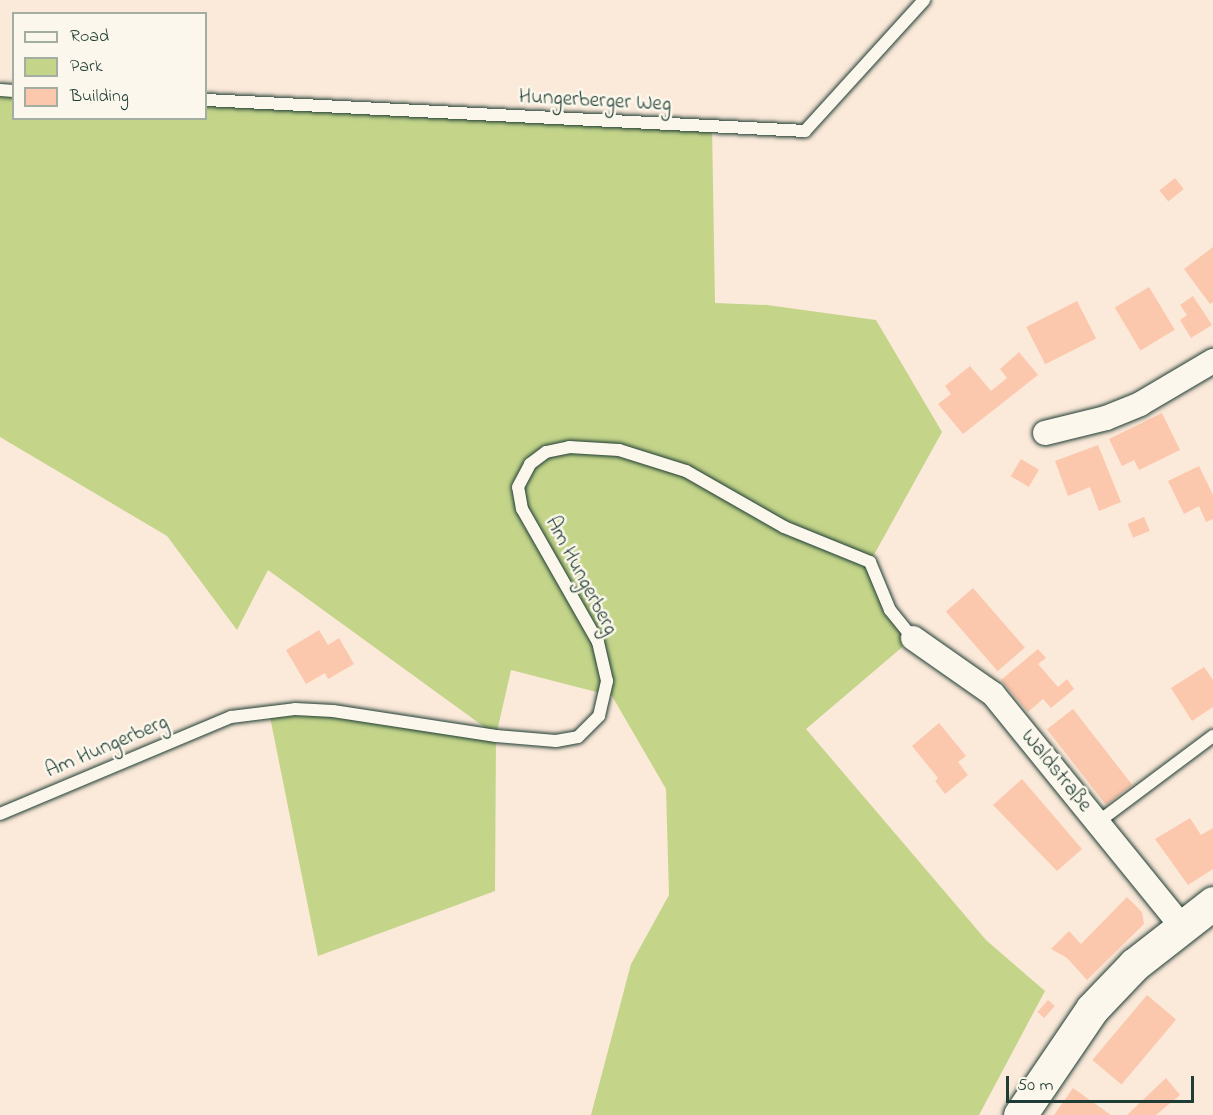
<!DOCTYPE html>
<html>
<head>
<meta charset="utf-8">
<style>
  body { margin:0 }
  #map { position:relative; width:1213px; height:1115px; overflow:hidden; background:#fbe9d9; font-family:"Indie Flower",sans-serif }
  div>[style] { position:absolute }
  .green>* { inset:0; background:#c4d58a }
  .building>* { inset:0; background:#fcc8ad; transform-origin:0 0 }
  .roads { filter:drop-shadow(0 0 2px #1f3d34) drop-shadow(0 0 2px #1f3d34) }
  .service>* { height:12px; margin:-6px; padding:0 6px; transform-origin:6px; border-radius:6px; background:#fbf7ec }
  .minor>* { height:24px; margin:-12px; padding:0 12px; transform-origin:12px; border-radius:12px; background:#fbf7ec }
  .primary>* { height:33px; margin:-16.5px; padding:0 16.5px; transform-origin:16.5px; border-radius:16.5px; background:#fbf7ec }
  span { translate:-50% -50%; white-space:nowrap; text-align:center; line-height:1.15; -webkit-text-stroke:5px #fbf7ec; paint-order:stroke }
  .street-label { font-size:21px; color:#1f3d34 }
  .legend { position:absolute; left:12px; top:12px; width:195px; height:108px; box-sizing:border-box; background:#fbf7ec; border:2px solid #a3ada2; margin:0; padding:8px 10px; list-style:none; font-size:18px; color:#1f3d34 }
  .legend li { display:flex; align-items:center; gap:12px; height:30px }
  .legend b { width:30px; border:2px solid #a3ada2 }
  .scale { position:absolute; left:1006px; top:1076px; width:188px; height:27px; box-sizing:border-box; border:3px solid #1f3d34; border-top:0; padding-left:8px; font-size:18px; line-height:21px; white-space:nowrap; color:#1f3d34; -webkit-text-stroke:4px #fbf7ec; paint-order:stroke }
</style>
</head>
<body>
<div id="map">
  <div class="green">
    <div style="clip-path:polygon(0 90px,13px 91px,14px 118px,206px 118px,206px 100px,712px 126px,715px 303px,767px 305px,876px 320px,942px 432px,870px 562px,890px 610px,913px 638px,806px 729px,986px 940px,1045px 991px,979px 1115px,591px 1115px,631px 964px,669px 895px,666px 789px,612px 696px,511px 670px,496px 736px,495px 891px,318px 956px,269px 712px,295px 709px,494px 734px,268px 570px,237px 630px,167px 536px,0 437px)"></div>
  </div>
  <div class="building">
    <div style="left:1175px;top:178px;width:14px;height:20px;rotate:51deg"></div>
    <div style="clip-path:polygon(1213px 247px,1213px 302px,1210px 304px,1184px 269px)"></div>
    <div style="left:1149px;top:287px;width:50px;height:40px;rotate:59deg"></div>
    <div style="clip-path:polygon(1193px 296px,1212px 325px,1191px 338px,1180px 320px,1187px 315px,1180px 305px)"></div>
    <div style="left:1077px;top:301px;width:42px;height:57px;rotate:63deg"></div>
    <div style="clip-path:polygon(1019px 352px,1038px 375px,963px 434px,938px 404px,951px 394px,945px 386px,970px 366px,991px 391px,1007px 378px,1000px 369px)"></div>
    <div style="clip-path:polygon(1162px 413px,1180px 450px,1139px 470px,1134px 460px,1122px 466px,1109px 439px)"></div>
    <div style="clip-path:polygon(1098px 445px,1121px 502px,1099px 511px,1090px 487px,1068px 496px,1055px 461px)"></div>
    <div style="left:1021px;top:459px;width:21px;height:20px;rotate:31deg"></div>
    <div style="clip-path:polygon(1199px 466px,1213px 495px,1213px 519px,1206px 522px,1199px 506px,1184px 514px,1168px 481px)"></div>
    <div style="left:1144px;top:517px;width:15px;height:18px;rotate:67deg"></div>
    <div style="left:973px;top:588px;width:79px;height:36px;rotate:49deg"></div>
    <div style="clip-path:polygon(319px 630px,328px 645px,339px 638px,354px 664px,328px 679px,325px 673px,306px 684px,286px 650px)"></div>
    <div style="clip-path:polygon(1038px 649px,1046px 658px,1038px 664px,1058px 687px,1067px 679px,1074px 689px,1051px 708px,1043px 699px,1028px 712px,1001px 680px)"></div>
    <div style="clip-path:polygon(1204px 667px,1213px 680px,1213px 707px,1192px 721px,1171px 688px)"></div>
    <div style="left:1073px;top:709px;width:96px;height:33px;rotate:52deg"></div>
    <div style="clip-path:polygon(939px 723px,966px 756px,958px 762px,968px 775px,945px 794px,935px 781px,938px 778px,912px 746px)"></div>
    <div style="clip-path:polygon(1022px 779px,1082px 849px,1057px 871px,993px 805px)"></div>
    <div style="clip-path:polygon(1190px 818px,1201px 835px,1213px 828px,1213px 869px,1188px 885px,1155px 839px)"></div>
    <div style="clip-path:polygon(1127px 897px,1142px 912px,1144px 924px,1087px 980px,1067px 958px,1051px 949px,1069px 931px,1081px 944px)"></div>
    <div style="left:1147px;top:995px;width:38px;height:85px;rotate:40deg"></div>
    <div style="left:1048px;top:1000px;width:9px;height:16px;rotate:41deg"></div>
    <div style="clip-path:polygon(1166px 1078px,1180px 1095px,1156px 1115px,1127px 1115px)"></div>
    <div style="clip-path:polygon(1073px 1088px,1111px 1115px,1054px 1115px)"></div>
  </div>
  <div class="roads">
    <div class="service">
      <div style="left:0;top:90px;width:14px;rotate:4deg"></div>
      <div style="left:206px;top:100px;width:600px;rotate:2.96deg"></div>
      <div style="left:805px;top:131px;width:177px;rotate:-47.7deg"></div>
      <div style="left:0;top:814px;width:251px;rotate:-22.8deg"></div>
      <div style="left:231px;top:717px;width:64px;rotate:-7.1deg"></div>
      <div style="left:295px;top:709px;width:38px;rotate:3deg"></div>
      <div style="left:333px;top:711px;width:165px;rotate:8.7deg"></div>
      <div style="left:496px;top:736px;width:60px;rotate:4.8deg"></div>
      <div style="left:556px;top:741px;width:22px;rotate:-10deg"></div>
      <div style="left:578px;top:737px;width:30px;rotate:-45deg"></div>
      <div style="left:599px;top:716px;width:36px;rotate:-77deg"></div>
      <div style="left:607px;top:681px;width:40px;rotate:-103deg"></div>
      <div style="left:598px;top:642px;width:153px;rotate:-119.7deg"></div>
      <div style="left:522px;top:509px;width:22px;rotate:-100deg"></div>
      <div style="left:518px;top:487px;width:26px;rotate:-62deg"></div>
      <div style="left:530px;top:464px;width:20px;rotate:-37deg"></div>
      <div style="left:546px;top:452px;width:24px;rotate:-12deg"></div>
      <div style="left:569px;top:447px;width:50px;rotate:3.4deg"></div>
      <div style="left:619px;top:450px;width:70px;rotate:17.4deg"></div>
      <div style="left:686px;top:471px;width:113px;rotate:29.7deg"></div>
      <div style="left:784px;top:527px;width:93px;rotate:22.1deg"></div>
      <div style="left:870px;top:562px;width:52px;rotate:67.4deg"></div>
      <div style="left:890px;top:610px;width:36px;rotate:51deg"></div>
      <div style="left:1098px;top:822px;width:144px;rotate:-36.8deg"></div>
    </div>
    <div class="minor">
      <div style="left:1045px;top:433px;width:63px;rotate:-13.8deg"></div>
      <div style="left:1106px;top:418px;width:37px;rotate:-22deg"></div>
      <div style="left:1140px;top:404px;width:85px;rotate:-30.5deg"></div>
      <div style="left:913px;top:638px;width:98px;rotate:35deg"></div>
      <div style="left:993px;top:694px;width:298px;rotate:50.9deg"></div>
    </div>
    <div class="primary">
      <div style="left:1020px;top:1115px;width:128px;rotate:-55.8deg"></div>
      <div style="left:1092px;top:1009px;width:62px;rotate:-46.3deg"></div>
      <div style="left:1135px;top:964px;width:99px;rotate:-38deg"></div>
    </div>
  </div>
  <div class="street-label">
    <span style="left:595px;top:101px;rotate:3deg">Hungerberger Weg</span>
    <span style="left:581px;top:576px;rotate:62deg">Am Hungerberg</span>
    <span style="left:107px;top:747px;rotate:-23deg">Am Hungerberg</span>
    <span style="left:1056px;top:771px;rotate:51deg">Waldstraße</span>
  </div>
  <ul class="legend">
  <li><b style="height:8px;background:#fbf7ec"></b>Road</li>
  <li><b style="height:16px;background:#c4d58a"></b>Park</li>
  <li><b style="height:16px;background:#fcc8ad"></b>Building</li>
  </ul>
  <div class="scale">50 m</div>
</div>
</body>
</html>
